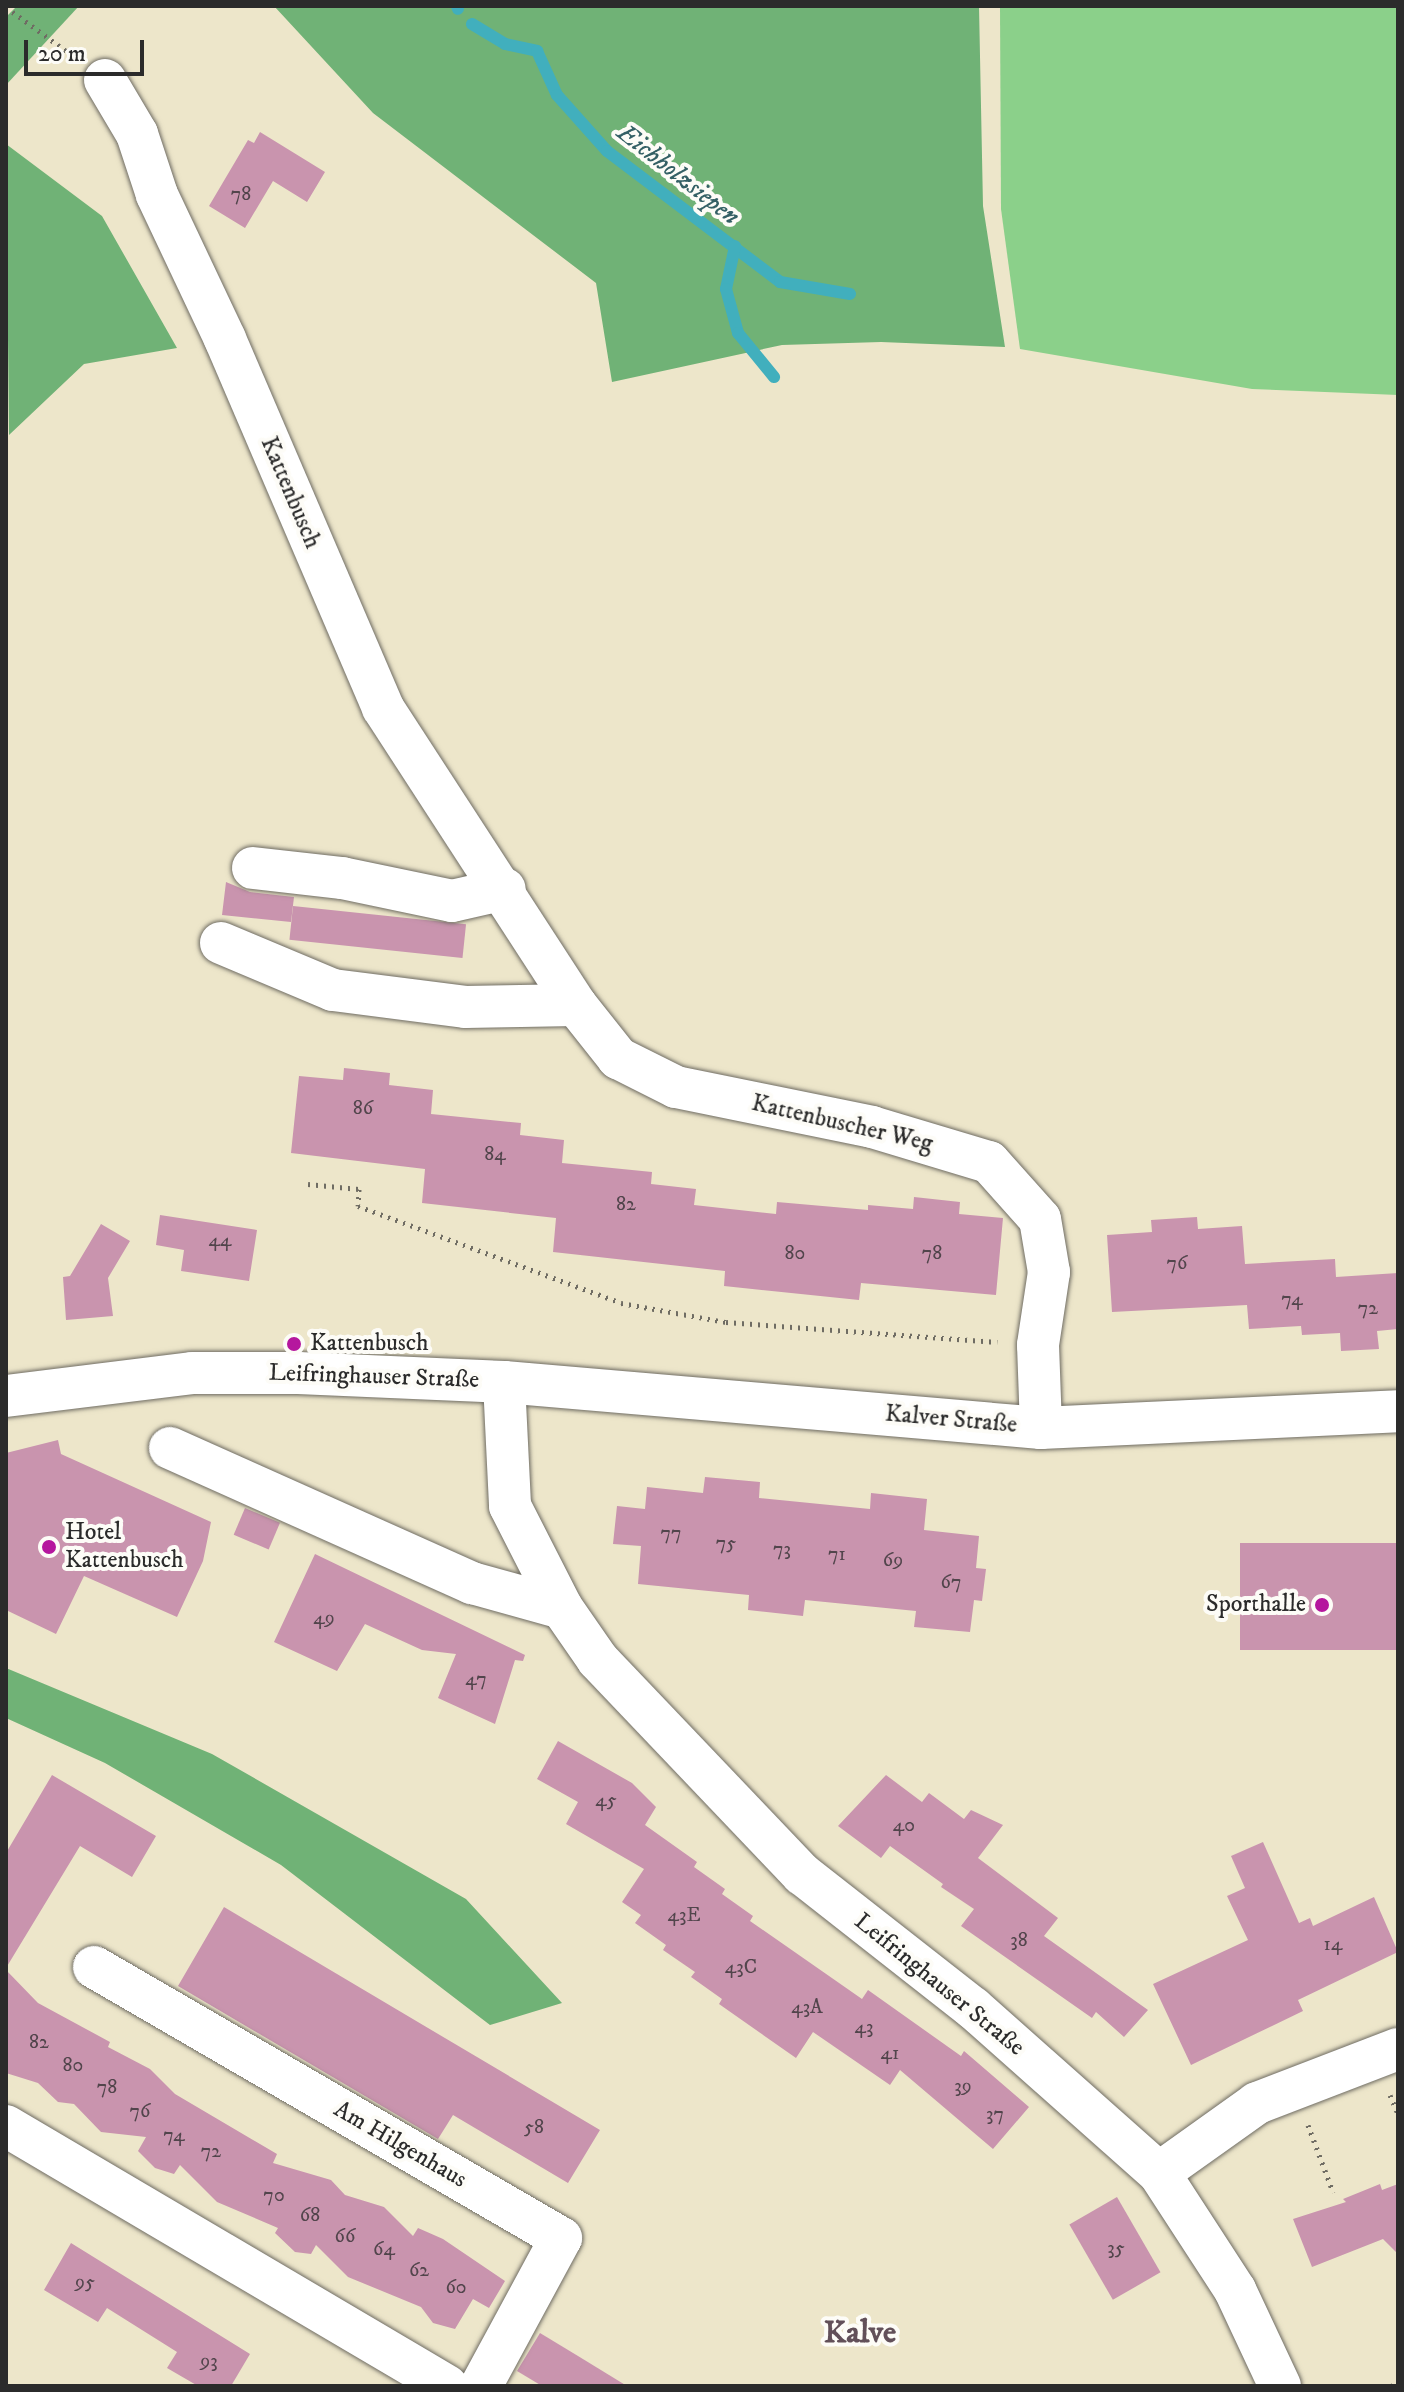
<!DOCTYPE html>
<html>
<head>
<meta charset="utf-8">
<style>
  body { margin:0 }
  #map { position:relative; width:1404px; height:2392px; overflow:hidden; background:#ede6ca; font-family:"IM FELL DW Pica",serif }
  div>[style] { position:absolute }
  .green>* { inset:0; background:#8bd08a }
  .forest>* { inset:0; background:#70b276 }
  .stream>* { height:12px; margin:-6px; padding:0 6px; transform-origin:6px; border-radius:6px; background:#41afbd }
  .building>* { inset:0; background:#c994ae; transform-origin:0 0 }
  .path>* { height:5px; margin-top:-2.5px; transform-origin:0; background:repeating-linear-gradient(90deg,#6f6c63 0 2px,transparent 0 8px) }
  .roads { filter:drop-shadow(0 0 2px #6f6c63) drop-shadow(0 0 2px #6f6c63) }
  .minor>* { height:42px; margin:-21px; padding:0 21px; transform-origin:21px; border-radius:21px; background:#fff }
  .dots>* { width:22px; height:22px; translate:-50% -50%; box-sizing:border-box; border:4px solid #fdfcf7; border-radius:50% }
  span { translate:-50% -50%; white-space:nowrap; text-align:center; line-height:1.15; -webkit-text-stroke:8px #fdfcf7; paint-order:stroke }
  .number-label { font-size:20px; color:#52454c }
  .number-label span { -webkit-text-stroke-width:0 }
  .street-label { font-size:24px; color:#2b2b2b }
  .poi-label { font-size:24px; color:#2b2b2b }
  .left { translate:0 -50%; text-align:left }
  .right { translate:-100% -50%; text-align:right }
  .water-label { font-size:26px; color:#346065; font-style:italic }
  .district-label { font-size:32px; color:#625059; font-weight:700 }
  .frame { position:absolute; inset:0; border:8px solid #2b2b2b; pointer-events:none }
  .scale { position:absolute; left:24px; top:40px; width:120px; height:36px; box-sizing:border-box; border:4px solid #2b2b2b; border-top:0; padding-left:10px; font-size:24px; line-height:28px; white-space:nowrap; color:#2b2b2b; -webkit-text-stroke:6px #fdfcf7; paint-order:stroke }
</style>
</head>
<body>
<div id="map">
  <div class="green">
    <div style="clip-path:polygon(1000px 6px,1398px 6px,1398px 395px,1252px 389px,1020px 349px,1001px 209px)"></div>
  </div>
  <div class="forest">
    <div style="clip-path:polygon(17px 6px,79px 6px,6px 85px,6px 17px)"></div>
    <div style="clip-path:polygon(274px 6px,979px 6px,983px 206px,1005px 347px,881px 342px,782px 345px,612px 382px,596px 283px,373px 113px)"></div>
    <div style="clip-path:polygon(6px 144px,102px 216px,177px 348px,84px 364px,9px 435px)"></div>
    <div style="clip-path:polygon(6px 1668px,212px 1754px,466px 1899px,562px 2003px,490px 2025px,281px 1865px,105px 1763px,6px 1718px)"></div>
  </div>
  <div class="stream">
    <div style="left:457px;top:6px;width:3px;rotate:72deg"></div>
    <div style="left:472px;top:24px;width:39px;rotate:31deg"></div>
    <div style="left:505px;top:44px;width:33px;rotate:12deg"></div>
    <div style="left:537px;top:51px;width:48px;rotate:65.6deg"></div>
    <div style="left:557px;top:95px;width:75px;rotate:48.2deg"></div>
    <div style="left:607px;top:151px;width:217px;rotate:37.1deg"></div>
    <div style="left:780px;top:282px;width:71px;rotate:9.7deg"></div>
    <div style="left:735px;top:246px;width:44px;rotate:101.8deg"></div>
    <div style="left:726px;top:289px;width:46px;rotate:74.7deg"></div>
    <div style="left:738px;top:333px;width:57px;rotate:50.7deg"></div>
  </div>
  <div class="building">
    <div style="clip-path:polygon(260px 132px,325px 172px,307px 202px,273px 181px,245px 228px,209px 206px,248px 140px,254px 143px)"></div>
    <div style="clip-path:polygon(226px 882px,250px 892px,294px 897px,291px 922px,222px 915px)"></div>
    <div style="left:293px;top:906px;width:174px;height:34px;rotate:6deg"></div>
    <div style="clip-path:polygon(344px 1068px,390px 1073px,389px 1085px,433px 1090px,431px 1114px,521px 1123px,520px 1135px,564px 1140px,562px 1163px,652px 1172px,651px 1184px,696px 1189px,694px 1205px,776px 1214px,777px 1202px,868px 1210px,868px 1205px,913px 1209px,914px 1197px,960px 1202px,959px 1214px,1003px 1218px,996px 1295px,861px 1283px,859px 1300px,724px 1286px,725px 1271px,553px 1252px,556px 1218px,422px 1203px,425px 1169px,291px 1153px,299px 1076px,343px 1080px)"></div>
    <div style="clip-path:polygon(160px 1215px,257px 1230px,249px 1281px,181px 1271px,184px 1250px,156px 1245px)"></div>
    <div style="clip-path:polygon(1197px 1217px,1198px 1229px,1242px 1226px,1245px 1264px,1335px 1259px,1336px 1277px,1398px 1273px,1398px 1329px,1377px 1331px,1379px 1349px,1341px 1351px,1340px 1333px,1302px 1335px,1301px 1326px,1249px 1329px,1247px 1305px,1112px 1312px,1107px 1235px,1152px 1232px,1151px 1220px)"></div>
    <div style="clip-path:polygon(101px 1224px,130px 1241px,108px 1278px,113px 1316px,66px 1320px,63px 1277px,70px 1276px)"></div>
    <div style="clip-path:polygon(58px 1440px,61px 1454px,211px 1522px,203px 1561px,177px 1617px,84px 1576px,56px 1634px,6px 1610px,6px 1453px)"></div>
    <div style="clip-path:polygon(705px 1477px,760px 1482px,759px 1498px,870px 1509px,871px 1493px,927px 1499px,924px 1530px,979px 1536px,976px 1568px,986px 1569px,982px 1601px,974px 1600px,970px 1632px,914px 1627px,916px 1611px,805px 1600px,803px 1616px,748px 1610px,749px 1595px,638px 1584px,641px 1546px,613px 1544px,617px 1506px,645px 1509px,647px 1487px,703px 1493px)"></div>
    <div style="left:245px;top:1508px;width:38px;height:29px;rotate:23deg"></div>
    <div style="left:1398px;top:1543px;width:107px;height:158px;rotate:90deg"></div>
    <div style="clip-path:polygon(315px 1554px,525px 1655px,523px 1661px,515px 1660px,495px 1724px,438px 1698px,456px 1654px,422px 1650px,365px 1624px,337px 1671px,274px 1642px)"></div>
    <div style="clip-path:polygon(558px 1741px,632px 1783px,656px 1807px,645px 1825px,697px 1862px,694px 1867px,725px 1889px,722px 1894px,753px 1916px,750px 1921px,862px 1999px,868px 1990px,961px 2056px,964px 2051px,1029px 2107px,993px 2149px,900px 2070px,890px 2085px,813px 2032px,796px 2058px,719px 2004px,722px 1999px,691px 1977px,695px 1972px,663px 1950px,666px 1945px,635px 1923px,641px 1915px,622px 1902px,644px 1869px,566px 1824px,578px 1802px,537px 1779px)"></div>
    <div style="clip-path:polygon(52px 1775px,156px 1836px,132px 1877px,80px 1846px,6px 1968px,6px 1853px)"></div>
    <div style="clip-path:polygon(886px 1775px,922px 1802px,929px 1793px,964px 1819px,971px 1810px,1003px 1825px,978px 1858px,1058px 1918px,1044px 1936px,1148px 2010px,1124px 2037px,1096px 2012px,1092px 2018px,961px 1926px,974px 1909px,941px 1887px,943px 1884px,890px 1846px,881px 1858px,838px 1826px)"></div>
    <div style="clip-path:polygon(1263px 1842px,1299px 1923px,1310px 1918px,1313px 1926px,1374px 1897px,1398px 1952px,1298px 2000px,1303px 2011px,1191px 2065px,1153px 1984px,1248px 1940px,1227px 1896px,1245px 1888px,1231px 1856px)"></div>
    <div style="clip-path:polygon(224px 1907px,600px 2130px,568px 2183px,453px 2115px,438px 2139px,178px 1986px)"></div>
    <div style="clip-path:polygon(6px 1970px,38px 2003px,110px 2042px,108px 2047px,150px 2069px,175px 2094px,277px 2154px,273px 2163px,331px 2180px,345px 2195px,384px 2207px,413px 2236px,418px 2228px,443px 2239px,505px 2281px,489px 2308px,473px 2299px,455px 2329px,433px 2323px,421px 2307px,348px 2277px,316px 2245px,311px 2254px,295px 2252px,275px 2233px,278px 2228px,217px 2202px,180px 2165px,174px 2174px,155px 2168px,138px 2151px,146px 2137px,101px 2132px,74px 2104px,58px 2102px,38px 2083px,6px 2073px)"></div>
    <div style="clip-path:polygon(1380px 2184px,1382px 2190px,1398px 2184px,1398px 2254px,1383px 2239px,1312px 2267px,1293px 2219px,1346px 2202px,1343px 2199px)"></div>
    <div style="left:1117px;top:2197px;width:87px;height:55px;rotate:60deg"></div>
    <div style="clip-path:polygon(71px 2243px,250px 2354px,231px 2386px,198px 2386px,167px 2368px,177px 2352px,107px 2308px,98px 2322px,44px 2290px)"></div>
    <div style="clip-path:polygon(540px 2333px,578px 2356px,627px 2386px,542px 2386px,517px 2371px)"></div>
  </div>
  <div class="path">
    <div style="left:6px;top:7px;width:83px;rotate:36.2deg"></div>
    <div style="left:308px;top:1184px;width:51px;rotate:5.6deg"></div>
    <div style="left:359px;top:1189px;width:17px;rotate:93deg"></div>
    <div style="left:358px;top:1206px;width:280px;rotate:20.2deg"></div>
    <div style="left:621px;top:1303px;width:107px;rotate:10.3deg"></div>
    <div style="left:726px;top:1322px;width:272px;rotate:4.2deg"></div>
    <div style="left:1390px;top:2095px;width:21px;rotate:67deg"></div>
    <div style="left:1308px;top:2125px;width:72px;rotate:69.5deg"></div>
    <div style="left:1391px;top:2386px;width:8px;rotate:-23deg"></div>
  </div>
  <div class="roads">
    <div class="minor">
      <div style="left:105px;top:80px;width:63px;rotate:59.3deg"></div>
      <div style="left:137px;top:134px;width:64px;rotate:71.8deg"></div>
      <div style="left:157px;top:195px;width:159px;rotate:64.7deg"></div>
      <div style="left:225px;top:339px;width:401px;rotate:66.8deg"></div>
      <div style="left:383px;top:708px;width:354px;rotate:57deg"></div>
      <div style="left:576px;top:1005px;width:68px;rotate:51.6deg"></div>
      <div style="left:618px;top:1058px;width:65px;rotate:26.6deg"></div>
      <div style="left:676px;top:1087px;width:200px;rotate:11.5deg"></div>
      <div style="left:872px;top:1127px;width:122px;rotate:16.7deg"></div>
      <div style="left:989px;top:1162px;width:76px;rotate:48.2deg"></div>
      <div style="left:1040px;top:1219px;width:54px;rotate:80.4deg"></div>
      <div style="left:1049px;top:1272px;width:74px;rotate:98.6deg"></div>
      <div style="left:1038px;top:1345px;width:83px;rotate:87.9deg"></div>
      <div style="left:253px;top:868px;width:90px;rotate:6.4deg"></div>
      <div style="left:342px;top:878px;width:112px;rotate:11.8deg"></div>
      <div style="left:452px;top:901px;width:54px;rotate:-12.8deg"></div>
      <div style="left:221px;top:943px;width:121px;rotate:22.8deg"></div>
      <div style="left:333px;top:990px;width:133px;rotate:7.3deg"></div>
      <div style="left:465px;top:1007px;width:111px;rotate:-1deg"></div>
      <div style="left:504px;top:1382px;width:124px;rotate:87.2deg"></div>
      <div style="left:510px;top:1506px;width:114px;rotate:63deg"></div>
      <div style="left:562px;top:1608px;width:63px;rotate:55.3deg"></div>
      <div style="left:598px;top:1660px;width:296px;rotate:46.4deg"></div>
      <div style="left:802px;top:1874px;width:217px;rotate:38.1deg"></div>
      <div style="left:973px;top:2008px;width:249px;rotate:41.6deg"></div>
      <div style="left:1159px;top:2173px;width:140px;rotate:57deg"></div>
      <div style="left:1235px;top:2290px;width:106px;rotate:64.9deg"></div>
      <div style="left:6px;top:1396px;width:187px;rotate:-7deg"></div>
      <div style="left:192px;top:1373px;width:106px"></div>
      <div style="left:298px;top:1373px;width:206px;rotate:2.5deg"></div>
      <div style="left:504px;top:1382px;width:539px;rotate:4.9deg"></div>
      <div style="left:1041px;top:1428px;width:357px;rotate:-2.7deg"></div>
      <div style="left:170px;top:1448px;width:331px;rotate:24.1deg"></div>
      <div style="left:472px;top:1583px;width:93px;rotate:15.5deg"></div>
      <div style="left:94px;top:1967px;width:540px;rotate:30.13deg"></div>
      <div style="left:561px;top:2238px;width:168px;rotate:118.4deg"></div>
      <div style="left:6px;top:2126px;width:512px;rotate:30.52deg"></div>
      <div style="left:1159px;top:2173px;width:120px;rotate:-35.5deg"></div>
      <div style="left:1257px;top:2103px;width:151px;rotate:-21deg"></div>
    </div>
  </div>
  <div class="dots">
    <div style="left:294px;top:1344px;background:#b5179e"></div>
    <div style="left:49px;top:1547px;background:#b5179e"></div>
    <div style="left:1322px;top:1605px;background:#b5179e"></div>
  </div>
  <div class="number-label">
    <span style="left:241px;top:194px">78</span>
    <span style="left:363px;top:1108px">86</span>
    <span style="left:495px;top:1154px">84</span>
    <span style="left:626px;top:1204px">82</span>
    <span style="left:220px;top:1240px">44</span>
    <span style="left:795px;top:1253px">80</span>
    <span style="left:932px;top:1253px">78</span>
    <span style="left:1177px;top:1263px">76</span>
    <span style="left:1292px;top:1299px">74</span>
    <span style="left:1368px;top:1308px">72</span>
    <span style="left:671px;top:1533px">77</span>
    <span style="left:726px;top:1543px">75</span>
    <span style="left:782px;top:1549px">73</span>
    <span style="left:837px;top:1554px">71</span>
    <span style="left:893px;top:1560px">69</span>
    <span style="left:951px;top:1582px">67</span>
    <span style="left:324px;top:1618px">49</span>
    <span style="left:476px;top:1679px">47</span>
    <span style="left:606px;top:1800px">45</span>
    <span style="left:904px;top:1825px">40</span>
    <span style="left:684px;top:1915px">43E</span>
    <span style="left:1019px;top:1940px">38</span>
    <span style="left:1333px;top:1944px">14</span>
    <span style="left:741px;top:1967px">43C</span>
    <span style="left:807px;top:2007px">43A</span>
    <span style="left:864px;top:2027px">43</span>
    <span style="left:39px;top:2042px">82</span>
    <span style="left:890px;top:2053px">41</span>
    <span style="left:73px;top:2065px">80</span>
    <span style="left:963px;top:2086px">39</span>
    <span style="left:107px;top:2087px">78</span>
    <span style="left:140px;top:2111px">76</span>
    <span style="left:995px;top:2114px">37</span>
    <span style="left:534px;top:2127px">58</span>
    <span style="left:174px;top:2135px">74</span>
    <span style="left:211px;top:2151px">72</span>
    <span style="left:274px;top:2195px">70</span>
    <span style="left:310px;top:2215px">68</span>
    <span style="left:345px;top:2236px">66</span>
    <span style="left:1116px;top:2248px">35</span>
    <span style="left:384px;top:2249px">64</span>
    <span style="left:419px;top:2270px">62</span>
    <span style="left:85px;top:2282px">95</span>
    <span style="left:456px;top:2287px">60</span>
    <span style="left:209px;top:2361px">93</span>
  </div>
  <div class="street-label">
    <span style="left:290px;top:493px;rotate:67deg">Kattenbusch</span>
    <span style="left:842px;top:1124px;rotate:13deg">Kattenbuscher Weg</span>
    <span style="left:374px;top:1377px;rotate:2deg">Leifringhauser Straße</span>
    <span style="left:951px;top:1420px;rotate:5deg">Kalver Straße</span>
    <span style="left:939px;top:1985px;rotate:39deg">Leifringhauser Straße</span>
    <span style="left:400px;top:2145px;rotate:30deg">Am Hilgenhaus</span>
  </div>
  <div class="poi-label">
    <span class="left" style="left:310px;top:1344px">Kattenbusch</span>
    <span class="left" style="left:65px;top:1547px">Hotel<br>Kattenbusch</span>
    <span class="right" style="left:1306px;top:1605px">Sporthalle</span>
  </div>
  <div class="water-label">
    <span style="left:678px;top:175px;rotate:38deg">Eichholzsiepen</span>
  </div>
  <div class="district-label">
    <span style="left:860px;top:2333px">Kalve</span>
  </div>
  <div class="frame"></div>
  <div class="scale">20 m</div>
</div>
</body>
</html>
